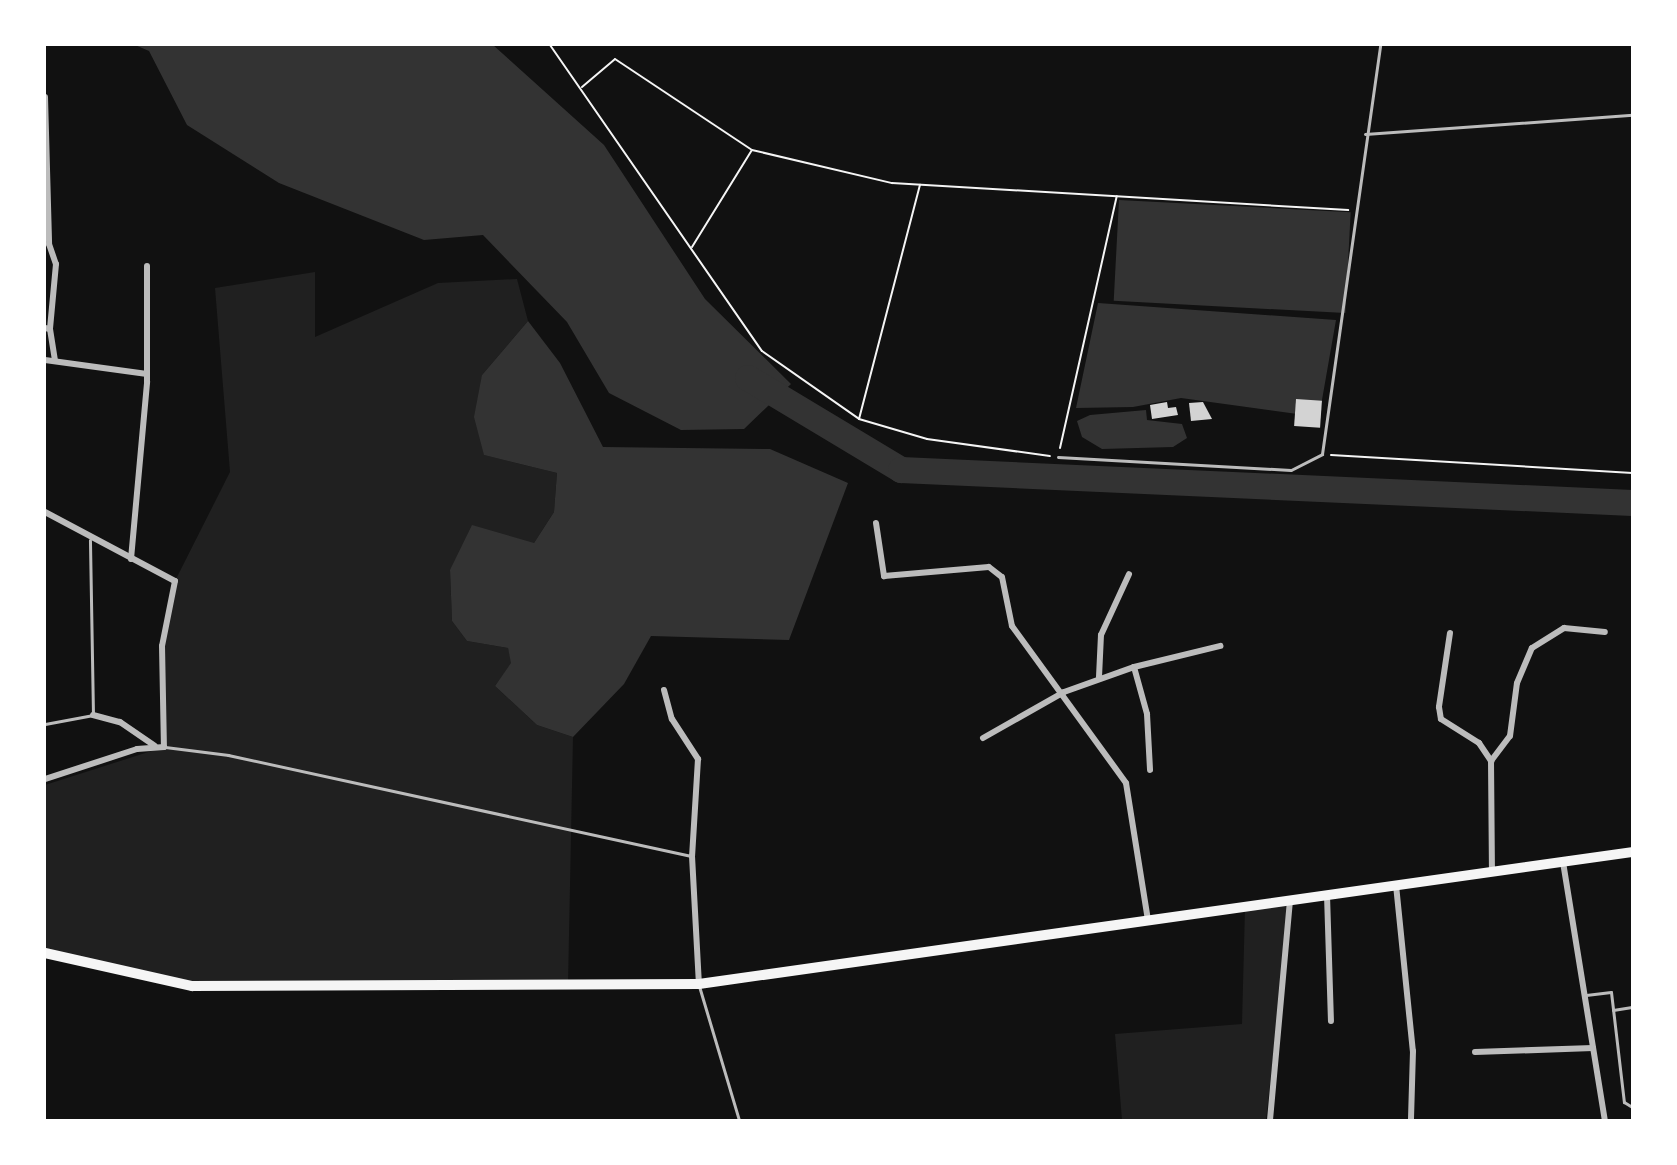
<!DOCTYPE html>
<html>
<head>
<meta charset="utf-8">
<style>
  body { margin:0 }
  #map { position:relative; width:1677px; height:1165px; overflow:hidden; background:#111; font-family:"Public Sans",sans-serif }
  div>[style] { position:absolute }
  .green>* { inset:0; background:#202020 }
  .water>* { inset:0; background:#333; transform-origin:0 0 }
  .river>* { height:26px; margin:-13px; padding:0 13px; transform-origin:13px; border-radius:13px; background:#333 }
  .building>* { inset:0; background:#d3d3d3; transform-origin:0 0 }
  .path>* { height:2px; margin:-1px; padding:0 1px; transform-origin:1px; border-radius:1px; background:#f5f5f5 }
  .service>* { height:3px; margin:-1.5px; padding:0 1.5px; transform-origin:1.5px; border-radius:1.5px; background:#bcbcbc }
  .minor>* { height:6px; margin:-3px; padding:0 3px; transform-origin:3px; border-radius:3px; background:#bcbcbc }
  .trunk>* { height:10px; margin:-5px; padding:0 5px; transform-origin:5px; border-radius:5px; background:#f5f5f5 }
  span { translate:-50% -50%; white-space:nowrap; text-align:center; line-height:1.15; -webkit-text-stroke:4.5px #fff; paint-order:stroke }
  .frame { position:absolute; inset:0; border:46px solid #fff; pointer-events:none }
</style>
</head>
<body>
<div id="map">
  <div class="green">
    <div style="clip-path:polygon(315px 272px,315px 337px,438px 283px,517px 279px,528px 321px,482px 375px,484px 455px,557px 473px,554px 512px,534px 543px,450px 570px,452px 621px,467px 641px,508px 648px,512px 663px,495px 686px,537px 725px,573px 737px,568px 985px,192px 986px,45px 953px,45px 785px,164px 747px,162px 646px,175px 581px,230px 472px,215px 288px)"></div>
    <div style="clip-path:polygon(1290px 902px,1266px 1120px,1122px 1120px,1115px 1034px,1242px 1024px,1245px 908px)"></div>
  </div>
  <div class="water">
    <div style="clip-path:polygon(135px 45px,493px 45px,604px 145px,705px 299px,791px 384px,744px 429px,681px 430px,609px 393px,567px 322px,483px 235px,424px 240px,279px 183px,187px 125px,149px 51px)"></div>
    <div style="left:1119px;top:200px;width:232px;height:101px;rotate:3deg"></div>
    <div style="clip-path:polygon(1098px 303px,1336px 320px,1319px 417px,1181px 398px,1133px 407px,1076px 408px)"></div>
    <div style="clip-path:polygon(528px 321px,560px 363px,603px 447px,770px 449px,848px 483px,789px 640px,651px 636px,624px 684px,573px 737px,537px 725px,495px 686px,511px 663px,508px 648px,467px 641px,452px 621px,450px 570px,472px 525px,534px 543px,554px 512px,557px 473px,484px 455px,474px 417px,482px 375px)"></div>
    <div style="clip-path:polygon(1146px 410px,1147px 420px,1182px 424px,1187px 438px,1173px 447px,1102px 449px,1082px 437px,1077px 421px,1090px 415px)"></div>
  </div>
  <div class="river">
    <div style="left:748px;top:378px;width:179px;rotate:31deg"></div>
    <div style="left:901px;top:470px;width:732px;rotate:2.58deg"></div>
  </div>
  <div class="building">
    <div style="left:1296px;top:399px;width:26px;height:27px;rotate:4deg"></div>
    <div style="clip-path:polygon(1167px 402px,1168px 408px,1176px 407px,1178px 415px,1152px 419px,1150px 405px)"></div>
    <div style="clip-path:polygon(1203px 402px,1212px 419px,1191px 421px,1189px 403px)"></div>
  </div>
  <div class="path">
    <div style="left:550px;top:45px;width:372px;rotate:55.3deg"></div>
    <div style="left:762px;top:351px;width:118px;rotate:35deg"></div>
    <div style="left:859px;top:419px;width:71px;rotate:16.4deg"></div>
    <div style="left:927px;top:439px;width:124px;rotate:7.9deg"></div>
    <div style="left:582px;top:87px;width:43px;rotate:-40.3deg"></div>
    <div style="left:615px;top:59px;width:164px;rotate:33.6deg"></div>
    <div style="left:752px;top:150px;width:144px;rotate:13.3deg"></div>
    <div style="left:892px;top:183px;width:457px;rotate:3.4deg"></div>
    <div style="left:692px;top:247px;width:114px;rotate:-58.3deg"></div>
    <div style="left:859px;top:419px;width:242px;rotate:-75.4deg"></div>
    <div style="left:1060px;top:448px;width:258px;rotate:-77.3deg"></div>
    <div style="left:1331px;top:455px;width:302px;rotate:3.4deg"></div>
  </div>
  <div class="service">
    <div style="left:1365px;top:134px;width:268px;rotate:-4.1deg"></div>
    <div style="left:1058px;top:457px;width:233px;rotate:3.2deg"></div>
    <div style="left:1291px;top:470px;width:35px;rotate:-27deg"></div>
    <div style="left:1322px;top:454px;width:413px;rotate:-81.9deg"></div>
    <div style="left:45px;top:724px;width:49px;rotate:-10.6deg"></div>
    <div style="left:93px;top:715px;width:175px;rotate:-91deg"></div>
    <div style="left:165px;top:747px;width:64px;rotate:7.2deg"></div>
    <div style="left:228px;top:755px;width:474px;rotate:12.3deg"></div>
    <div style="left:699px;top:986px;width:140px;rotate:73.4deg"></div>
    <div style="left:1586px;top:995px;width:25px;rotate:-7deg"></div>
    <div style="left:1611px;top:992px;width:111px;rotate:83.3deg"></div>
    <div style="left:1624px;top:1102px;width:9px;rotate:32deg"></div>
    <div style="left:1613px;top:1010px;width:19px;rotate:-9deg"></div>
  </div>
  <div class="minor">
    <div style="left:45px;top:97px;width:147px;rotate:88.4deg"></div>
    <div style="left:49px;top:244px;width:21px;rotate:71deg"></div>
    <div style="left:56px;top:264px;width:65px;rotate:95.3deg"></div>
    <div style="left:45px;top:328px;width:5px;rotate:11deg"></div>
    <div style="left:50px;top:329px;width:32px;rotate:81deg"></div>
    <div style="left:45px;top:360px;width:103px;rotate:7.8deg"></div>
    <div style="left:45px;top:512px;width:147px;rotate:28deg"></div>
    <div style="left:175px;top:581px;width:66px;rotate:101.3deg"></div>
    <div style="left:162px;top:646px;width:101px;rotate:88.9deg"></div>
    <div style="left:164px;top:747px;width:27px;rotate:176deg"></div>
    <div style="left:137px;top:749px;width:97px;rotate:161.9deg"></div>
    <div style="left:876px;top:523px;width:54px;rotate:81.4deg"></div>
    <div style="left:884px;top:576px;width:105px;rotate:-4.9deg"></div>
    <div style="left:989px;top:567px;width:16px;rotate:38deg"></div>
    <div style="left:1002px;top:577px;width:50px;rotate:78.5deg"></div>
    <div style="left:1012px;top:626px;width:194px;rotate:54deg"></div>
    <div style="left:1126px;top:783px;width:139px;rotate:80.9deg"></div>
    <div style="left:131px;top:559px;width:178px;rotate:-84.8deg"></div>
    <div style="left:147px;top:382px;width:116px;rotate:-90deg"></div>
    <div style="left:1450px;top:633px;width:75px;rotate:98.5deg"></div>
    <div style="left:1439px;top:707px;width:12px;rotate:81deg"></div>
    <div style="left:1441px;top:719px;width:45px;rotate:32.3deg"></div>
    <div style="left:1479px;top:743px;width:22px;rotate:56deg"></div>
    <div style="left:1491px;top:761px;width:111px;rotate:89.5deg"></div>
    <div style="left:1134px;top:667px;width:89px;rotate:-13.7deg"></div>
    <div style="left:1099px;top:677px;width:42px;rotate:-87.3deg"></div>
    <div style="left:1101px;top:635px;width:67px;rotate:-65.3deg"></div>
    <div style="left:664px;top:690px;width:30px;rotate:75deg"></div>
    <div style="left:672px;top:719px;width:48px;rotate:57deg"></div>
    <div style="left:698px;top:759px;width:97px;rotate:93.5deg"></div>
    <div style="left:692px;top:856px;width:128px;rotate:86.9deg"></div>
    <div style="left:93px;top:715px;width:28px;rotate:15deg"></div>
    <div style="left:120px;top:722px;width:42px;rotate:34.4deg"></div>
    <div style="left:983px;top:738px;width:93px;rotate:-29.6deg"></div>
    <div style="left:1064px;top:692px;width:74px;rotate:-19.7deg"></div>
    <div style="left:1134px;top:667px;width:49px;rotate:74.5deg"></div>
    <div style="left:1147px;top:714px;width:56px;rotate:86.9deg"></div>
    <div style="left:1491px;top:761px;width:31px;rotate:-53deg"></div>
    <div style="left:1510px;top:736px;width:53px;rotate:-82.5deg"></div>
    <div style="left:1517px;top:683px;width:38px;rotate:-67deg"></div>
    <div style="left:1532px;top:648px;width:38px;rotate:-32deg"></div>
    <div style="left:1564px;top:628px;width:41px;rotate:5.6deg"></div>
    <div style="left:1563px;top:862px;width:261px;rotate:80.8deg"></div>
    <div style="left:1396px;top:885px;width:167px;rotate:84.2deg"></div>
    <div style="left:1413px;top:1051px;width:69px;rotate:91.7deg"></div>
    <div style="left:1327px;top:895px;width:126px;rotate:88.2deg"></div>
    <div style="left:1475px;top:1052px;width:118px;rotate:-1.9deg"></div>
    <div style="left:1270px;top:1120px;width:219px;rotate:-84.8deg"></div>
  </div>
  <div class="trunk">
    <div style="left:45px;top:953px;width:151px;rotate:12.7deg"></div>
    <div style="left:192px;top:986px;width:507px;rotate:-0.23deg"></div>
    <div style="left:699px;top:984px;width:942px;rotate:-8.05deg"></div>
  </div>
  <div class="frame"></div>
</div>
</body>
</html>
